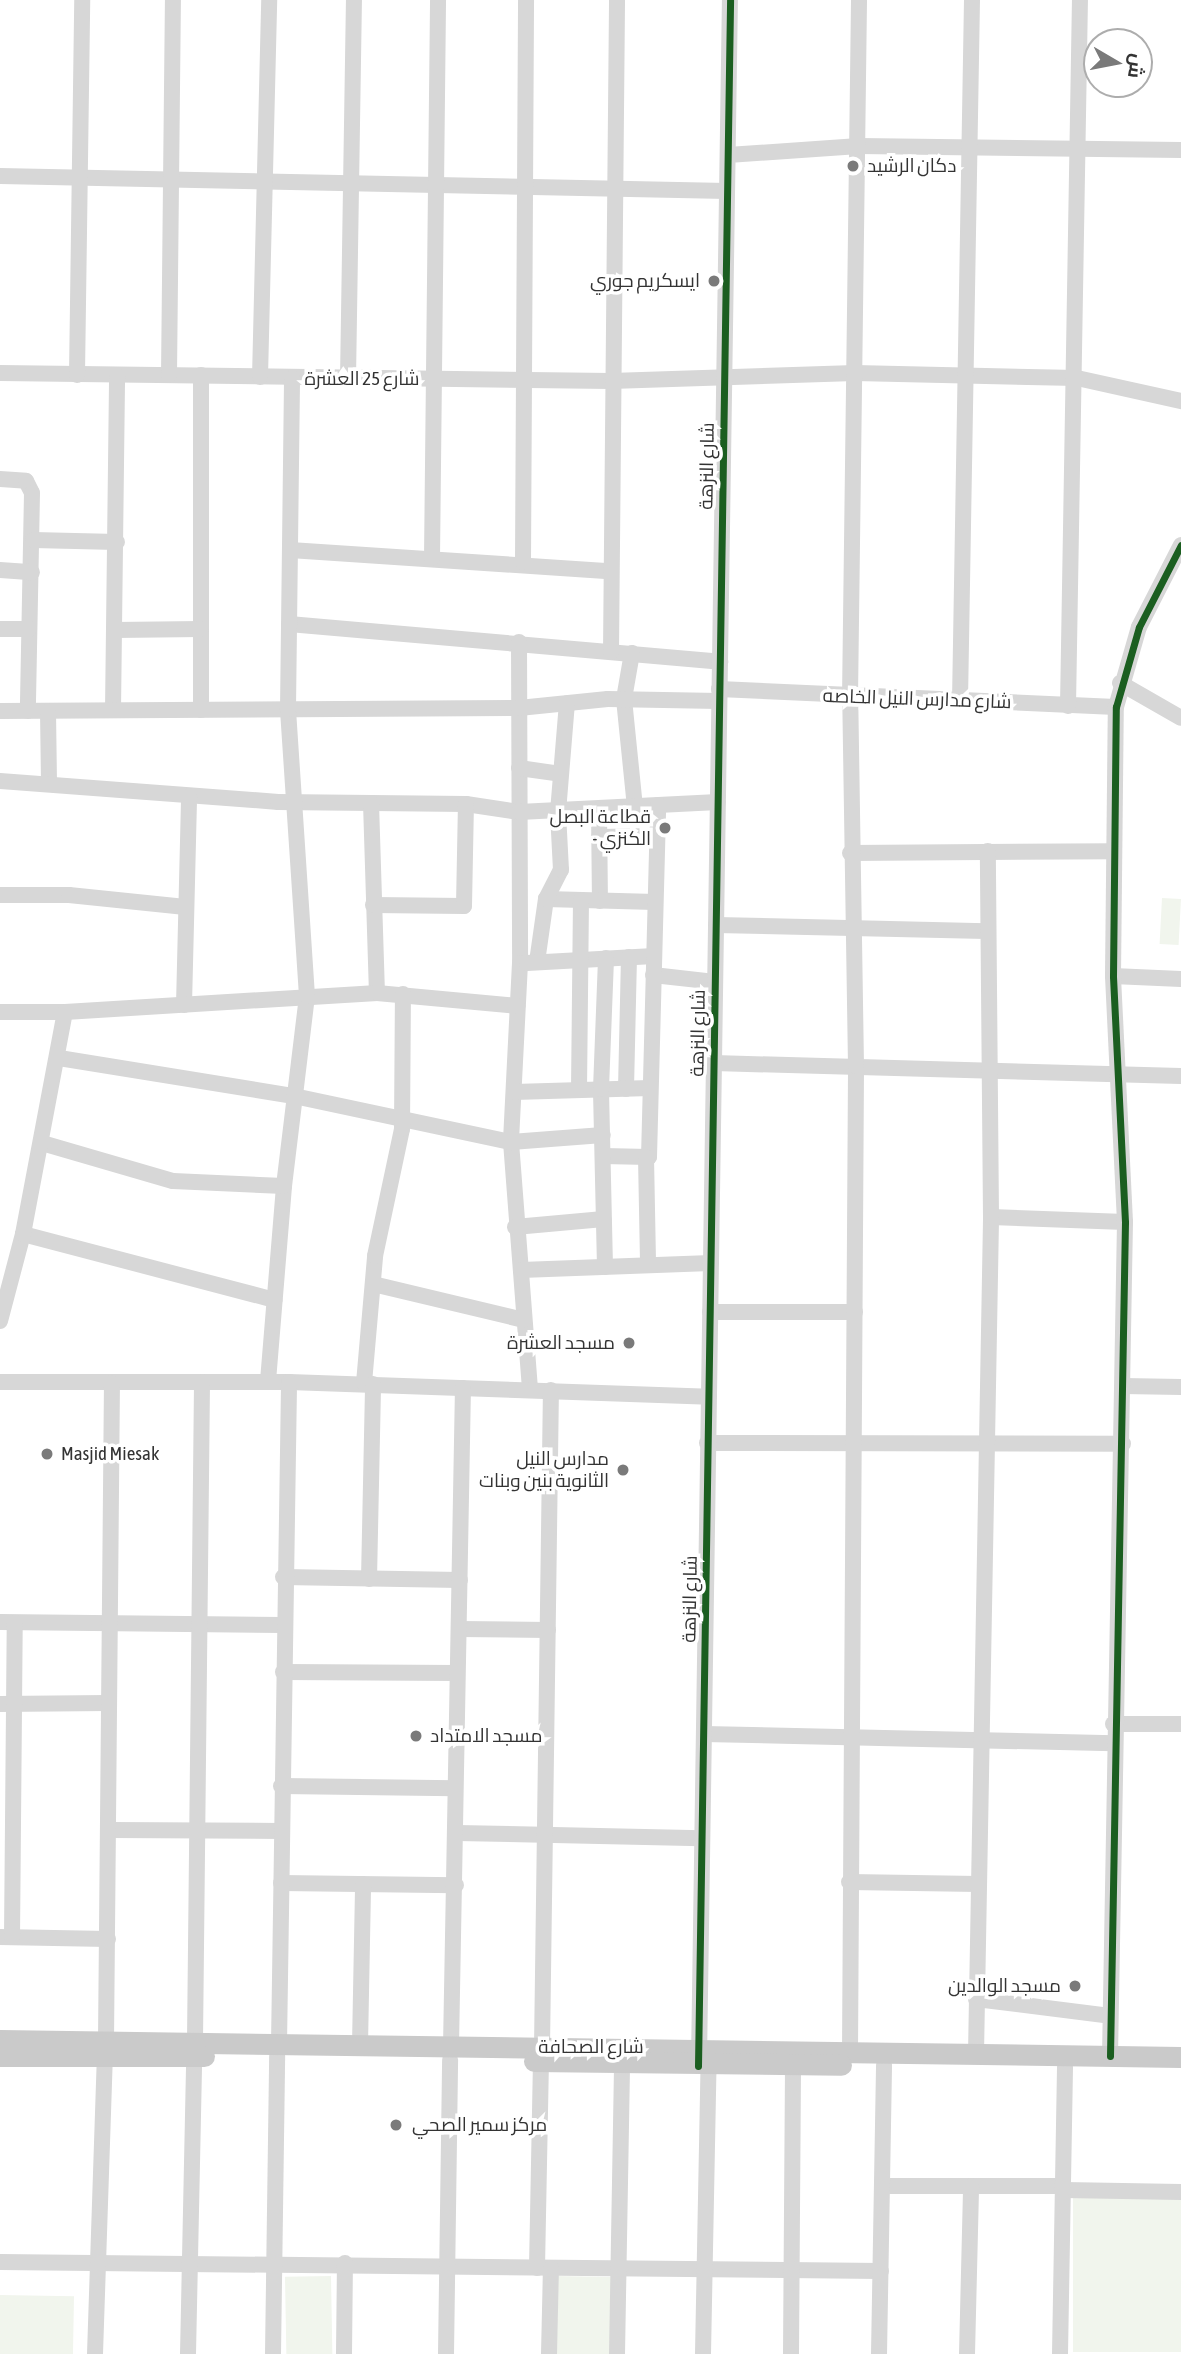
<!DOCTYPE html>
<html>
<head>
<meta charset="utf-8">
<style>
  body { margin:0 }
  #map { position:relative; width:1181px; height:2354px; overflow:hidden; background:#fff; font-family:"Asap Condensed",Cairo,sans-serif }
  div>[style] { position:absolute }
  .green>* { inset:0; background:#f1f5ed; transform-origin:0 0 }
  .minor>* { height:16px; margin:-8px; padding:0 8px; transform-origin:8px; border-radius:8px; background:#d7d7d7 }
  .major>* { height:21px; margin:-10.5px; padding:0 10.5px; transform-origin:10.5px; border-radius:10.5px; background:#cacaca }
  .cycleway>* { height:7px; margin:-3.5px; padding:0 3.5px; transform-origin:3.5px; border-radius:3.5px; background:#1b5e20 }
  .dots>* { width:19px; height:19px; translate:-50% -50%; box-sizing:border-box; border:4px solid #fff; border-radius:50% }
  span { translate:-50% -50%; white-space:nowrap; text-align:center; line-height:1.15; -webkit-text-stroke:7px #fff; paint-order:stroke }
  .poi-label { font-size:19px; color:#333 }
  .left { translate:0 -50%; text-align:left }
  .right { translate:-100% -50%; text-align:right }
  .street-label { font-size:19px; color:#333 }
  .north { position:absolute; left:1083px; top:28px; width:70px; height:70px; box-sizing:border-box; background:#fff; border:2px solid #adadad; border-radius:50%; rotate:100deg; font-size:19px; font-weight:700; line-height:28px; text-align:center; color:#333 }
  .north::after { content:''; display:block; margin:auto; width:24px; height:32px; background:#7a7a7a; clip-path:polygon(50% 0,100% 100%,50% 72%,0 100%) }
</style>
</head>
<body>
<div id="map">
  <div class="green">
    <div style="left:1162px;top:898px;width:19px;height:46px;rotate:3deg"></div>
    <div style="left:1073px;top:2196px;width:108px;height:156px"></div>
    <div style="left:331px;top:2276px;width:78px;height:46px;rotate:89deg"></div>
    <div style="left:554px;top:2276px;width:61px;height:78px;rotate:1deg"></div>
    <div style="left:0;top:2295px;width:74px;height:59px;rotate:1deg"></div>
  </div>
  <div class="minor">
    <div style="left:728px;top:155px;width:131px;rotate:-3.9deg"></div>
    <div style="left:859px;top:146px;width:322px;rotate:0.7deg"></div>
    <div style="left:0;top:176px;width:727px;rotate:1.18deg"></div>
    <div style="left:0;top:373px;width:611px;rotate:0.75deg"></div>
    <div style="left:611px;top:381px;width:244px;rotate:-1.9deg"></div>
    <div style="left:855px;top:373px;width:222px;rotate:1.3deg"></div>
    <div style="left:1077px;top:378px;width:107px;rotate:12.5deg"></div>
    <div style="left:77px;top:375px;width:375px;rotate:-89.2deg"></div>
    <div style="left:169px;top:375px;width:375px;rotate:-89.4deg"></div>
    <div style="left:201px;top:375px;width:335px;rotate:90deg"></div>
    <div style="left:260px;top:377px;width:377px;rotate:-88.6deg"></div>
    <div style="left:348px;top:379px;width:379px;rotate:-89.1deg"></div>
    <div style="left:0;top:479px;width:26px;rotate:4deg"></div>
    <div style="left:26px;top:481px;width:13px;rotate:63deg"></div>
    <div style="left:32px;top:493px;width:218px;rotate:91.1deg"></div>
    <div style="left:33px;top:540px;width:84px;rotate:1.4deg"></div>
    <div style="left:290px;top:550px;width:320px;rotate:3.8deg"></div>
    <div style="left:432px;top:558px;width:558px;rotate:-89.38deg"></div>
    <div style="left:523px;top:562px;width:562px;rotate:-89.69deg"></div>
    <div style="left:0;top:570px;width:32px;rotate:4deg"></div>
    <div style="left:289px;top:624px;width:433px;rotate:5deg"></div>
    <div style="left:0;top:629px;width:29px"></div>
    <div style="left:115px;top:630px;width:86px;rotate:-0.7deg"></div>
    <div style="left:519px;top:642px;width:321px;rotate:89.8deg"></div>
    <div style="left:520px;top:963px;width:179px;rotate:92.9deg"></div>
    <div style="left:511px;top:1142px;width:248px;rotate:85.6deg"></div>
    <div style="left:611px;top:652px;width:652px;rotate:-89.47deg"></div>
    <div style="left:632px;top:653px;width:47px;rotate:99.9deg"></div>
    <div style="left:624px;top:699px;width:109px;rotate:84.2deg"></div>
    <div style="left:1120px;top:683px;width:70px;rotate:29.8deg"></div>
    <div style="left:719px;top:689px;width:397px;rotate:2.6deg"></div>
    <div style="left:960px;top:701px;width:701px;rotate:-89.02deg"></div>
    <div style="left:1068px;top:706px;width:706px;rotate:-89.03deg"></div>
    <div style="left:113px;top:710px;width:334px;rotate:-89.3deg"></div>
    <div style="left:0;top:711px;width:519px;rotate:-0.33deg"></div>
    <div style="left:519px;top:708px;width:89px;rotate:-5.8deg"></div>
    <div style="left:608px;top:699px;width:111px;rotate:1deg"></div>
    <div style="left:48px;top:711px;width:72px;rotate:89.2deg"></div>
    <div style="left:519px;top:768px;width:42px;rotate:8.1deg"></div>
    <div style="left:0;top:781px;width:279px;rotate:4.3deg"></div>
    <div style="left:278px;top:802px;width:188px;rotate:0.6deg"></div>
    <div style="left:466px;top:804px;width:54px;rotate:8.6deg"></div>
    <div style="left:519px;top:812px;width:199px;rotate:-2.9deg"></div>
    <div style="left:371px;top:803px;width:190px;rotate:88.2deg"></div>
    <div style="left:599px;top:810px;width:91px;rotate:89.4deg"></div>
    <div style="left:599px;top:837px;width:57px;rotate:-1deg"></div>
    <div style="left:850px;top:853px;width:264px;rotate:-0.4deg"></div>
    <div style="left:0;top:895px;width:69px"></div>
    <div style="left:69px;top:895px;width:117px;rotate:5.9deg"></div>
    <div style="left:546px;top:899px;width:109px;rotate:1.6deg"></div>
    <div style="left:373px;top:905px;width:91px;rotate:0.6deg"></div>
    <div style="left:464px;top:906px;width:102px;rotate:-88.9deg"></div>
    <div style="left:716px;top:925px;width:270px;rotate:1.3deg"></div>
    <div style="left:537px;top:962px;width:64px;rotate:-81.9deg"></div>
    <div style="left:546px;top:899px;width:33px;rotate:-63deg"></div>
    <div style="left:561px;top:870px;width:58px;rotate:-93deg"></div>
    <div style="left:558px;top:812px;width:109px;rotate:-85.3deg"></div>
    <div style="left:527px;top:963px;width:127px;rotate:-3.2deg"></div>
    <div style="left:653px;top:975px;width:62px;rotate:6.4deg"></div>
    <div style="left:1113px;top:976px;width:68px;rotate:2.5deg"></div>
    <div style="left:184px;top:1005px;width:209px;rotate:-88.6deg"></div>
    <div style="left:0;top:1012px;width:65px"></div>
    <div style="left:65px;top:1012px;width:313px;rotate:-3.5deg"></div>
    <div style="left:377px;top:993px;width:141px;rotate:5.3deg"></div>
    <div style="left:59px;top:1058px;width:238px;rotate:9.2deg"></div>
    <div style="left:294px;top:1096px;width:222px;rotate:12deg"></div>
    <div style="left:511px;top:1142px;width:92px;rotate:-4.4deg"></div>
    <div style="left:714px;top:1063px;width:467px;rotate:1.6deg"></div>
    <div style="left:626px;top:1089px;width:132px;rotate:-88.7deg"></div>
    <div style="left:579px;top:1090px;width:190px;rotate:-89.4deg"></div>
    <div style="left:514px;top:1092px;width:136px;rotate:-1.7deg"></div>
    <div style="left:42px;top:1143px;width:136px;rotate:16.2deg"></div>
    <div style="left:173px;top:1181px;width:111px;rotate:2.6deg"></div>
    <div style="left:603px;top:1156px;width:46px;rotate:1.2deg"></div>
    <div style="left:649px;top:1157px;width:352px;rotate:-88.5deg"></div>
    <div style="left:646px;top:1157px;width:108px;rotate:88.9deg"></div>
    <div style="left:991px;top:1217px;width:134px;rotate:2.1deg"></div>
    <div style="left:515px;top:1227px;width:89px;rotate:-5.1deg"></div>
    <div style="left:23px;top:1234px;width:260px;rotate:14.7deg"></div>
    <div style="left:605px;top:1267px;width:178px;rotate:-91.3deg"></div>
    <div style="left:601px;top:1089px;width:131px;rotate:-87.8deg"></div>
    <div style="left:521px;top:1270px;width:190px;rotate:-2.1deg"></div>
    <div style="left:373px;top:1284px;width:155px;rotate:13.4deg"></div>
    <div style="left:710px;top:1312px;width:145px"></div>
    <div style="left:0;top:1321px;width:90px;rotate:-75.2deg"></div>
    <div style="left:23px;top:1234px;width:226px;rotate:-79.3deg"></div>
    <div style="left:268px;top:1381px;width:196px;rotate:-85.3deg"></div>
    <div style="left:284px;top:1186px;width:191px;rotate:-83.1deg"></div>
    <div style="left:307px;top:996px;width:288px;rotate:-93.8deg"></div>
    <div style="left:288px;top:709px;width:331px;rotate:-89.3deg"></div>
    <div style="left:0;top:1382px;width:289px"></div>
    <div style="left:289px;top:1382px;width:420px;rotate:2deg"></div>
    <div style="left:364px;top:1383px;width:127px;rotate:-85deg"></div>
    <div style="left:375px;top:1256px;width:130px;rotate:-78deg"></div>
    <div style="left:402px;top:1129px;width:135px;rotate:-89.6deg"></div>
    <div style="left:1123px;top:1386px;width:58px;rotate:1deg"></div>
    <div style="left:707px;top:1443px;width:416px;rotate:0.1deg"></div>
    <div style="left:283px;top:1577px;width:177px;rotate:1deg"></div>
    <div style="left:369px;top:1579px;width:195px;rotate:-88.8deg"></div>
    <div style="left:0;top:1622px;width:283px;rotate:0.6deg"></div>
    <div style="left:459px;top:1629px;width:89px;rotate:0.6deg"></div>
    <div style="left:283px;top:1672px;width:174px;rotate:0.3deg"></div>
    <div style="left:0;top:1704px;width:108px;rotate:-0.5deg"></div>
    <div style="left:1113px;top:1724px;width:68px"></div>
    <div style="left:704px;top:1734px;width:410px;rotate:1.3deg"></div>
    <div style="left:281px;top:1786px;width:174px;rotate:0.7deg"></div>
    <div style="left:110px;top:1830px;width:171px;rotate:0.3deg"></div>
    <div style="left:457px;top:1833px;width:245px;rotate:1.2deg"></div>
    <div style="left:849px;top:1882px;width:129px;rotate:0.9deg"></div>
    <div style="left:281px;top:1883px;width:175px;rotate:0.7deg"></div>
    <div style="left:0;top:1937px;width:108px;rotate:1.1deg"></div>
    <div style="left:12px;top:1937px;width:314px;rotate:-89.5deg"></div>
    <div style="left:976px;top:1999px;width:135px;rotate:7.2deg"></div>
    <div style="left:106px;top:2041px;width:658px;rotate:-89.48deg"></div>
    <div style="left:195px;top:2041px;width:659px;rotate:-89.39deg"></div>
    <div style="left:279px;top:2044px;width:662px;rotate:-89.13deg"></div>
    <div style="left:360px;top:2045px;width:161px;rotate:-88.9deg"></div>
    <div style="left:451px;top:2047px;width:659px;rotate:-88.96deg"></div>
    <div style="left:542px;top:2047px;width:657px;rotate:-89.22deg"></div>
    <div style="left:850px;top:2052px;width:986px;rotate:-89.65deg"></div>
    <div style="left:856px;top:1066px;width:368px;rotate:-90.9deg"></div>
    <div style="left:850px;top:698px;width:698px;rotate:-89.26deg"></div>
    <div style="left:976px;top:2054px;width:837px;rotate:-88.97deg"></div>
    <div style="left:991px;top:1217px;width:366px;rotate:-90.5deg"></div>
    <div style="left:1110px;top:2056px;width:834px;rotate:-88.97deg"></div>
    <div style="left:1125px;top:1222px;width:246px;rotate:-92.8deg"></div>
    <div style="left:1113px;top:976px;width:269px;rotate:-89.4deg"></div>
    <div style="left:1116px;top:707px;width:83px;rotate:-74deg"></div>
    <div style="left:1139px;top:627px;width:92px;rotate:-62.9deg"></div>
    <div style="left:699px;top:2060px;width:2060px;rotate:-89.14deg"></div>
    <div style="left:882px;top:2186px;width:182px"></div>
    <div style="left:1064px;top:2190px;width:117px;rotate:1deg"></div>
    <div style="left:0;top:2262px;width:881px;rotate:0.59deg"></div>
    <div style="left:537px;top:2268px;width:207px;rotate:-88.9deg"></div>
    <div style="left:95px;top:2354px;width:298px;rotate:-88.1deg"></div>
    <div style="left:188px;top:2354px;width:298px;rotate:-88.8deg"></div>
    <div style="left:273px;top:2354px;width:298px;rotate:-89.2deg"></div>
    <div style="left:344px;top:2354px;width:91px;rotate:-89.4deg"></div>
    <div style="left:446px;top:2354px;width:294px;rotate:-89.2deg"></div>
    <div style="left:549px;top:2354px;width:86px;rotate:-88.7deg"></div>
    <div style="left:617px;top:2354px;width:290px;rotate:-89deg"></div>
    <div style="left:703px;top:2354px;width:300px;rotate:-88.9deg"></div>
    <div style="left:791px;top:2354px;width:289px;rotate:-89.6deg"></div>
    <div style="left:879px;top:2354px;width:289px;rotate:-89deg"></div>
    <div style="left:967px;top:2354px;width:168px;rotate:-88.6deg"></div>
    <div style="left:1060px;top:2354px;width:287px;rotate:-89deg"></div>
  </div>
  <div class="major">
    <div style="left:0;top:2040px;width:1181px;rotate:0.82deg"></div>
    <div style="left:0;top:2056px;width:204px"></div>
    <div style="left:534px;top:2061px;width:307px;rotate:0.7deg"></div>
  </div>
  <div class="cycleway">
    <div style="left:1110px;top:2056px;width:834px;rotate:-88.97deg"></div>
    <div style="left:1125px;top:1222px;width:246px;rotate:-92.8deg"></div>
    <div style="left:1113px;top:976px;width:269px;rotate:-89.4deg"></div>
    <div style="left:1116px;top:707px;width:83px;rotate:-74deg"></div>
    <div style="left:1139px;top:627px;width:92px;rotate:-62.9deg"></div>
    <div style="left:698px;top:2066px;width:2066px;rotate:-89.11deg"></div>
  </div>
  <div class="dots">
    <div style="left:853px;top:166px;background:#7a7a7a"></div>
    <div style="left:714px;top:281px;background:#7a7a7a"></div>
    <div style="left:665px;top:828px;background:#7a7a7a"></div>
    <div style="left:629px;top:1343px;background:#7a7a7a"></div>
    <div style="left:47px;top:1454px;background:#7a7a7a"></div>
    <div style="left:623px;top:1470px;background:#7a7a7a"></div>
    <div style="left:416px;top:1736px;background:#7a7a7a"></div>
    <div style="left:1075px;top:1986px;background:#7a7a7a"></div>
    <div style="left:396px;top:2125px;background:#7a7a7a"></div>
  </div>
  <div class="poi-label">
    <span class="left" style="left:867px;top:166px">دكان الرشيد</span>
    <span class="right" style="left:700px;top:281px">ايسكريم جوري</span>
    <span class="right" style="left:651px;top:828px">قطاعة البصل<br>- الكنزي</span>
    <span class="right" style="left:615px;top:1343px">مسجد العشرة</span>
    <span class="left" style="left:61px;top:1454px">Masjid Miesak</span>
    <span class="right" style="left:609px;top:1470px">مدارس النيل<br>الثانوية بنين وبنات</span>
    <span class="left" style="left:430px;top:1736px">مسجد الامتداد</span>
    <span class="right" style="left:1061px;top:1986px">مسجد الوالدين</span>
    <span class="left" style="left:412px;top:2125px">مركز سمير الصحي</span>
  </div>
  <div class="street-label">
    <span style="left:362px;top:379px">شارع 25 العشرة</span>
    <span style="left:707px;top:466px;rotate:-89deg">شارع النزهة</span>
    <span style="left:917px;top:699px;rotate:2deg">شارع مدارس النيل الخاصه</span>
    <span style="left:698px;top:1033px;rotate:-89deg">شارع النزهة</span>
    <span style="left:690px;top:1599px;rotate:-89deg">شارع النزهة</span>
    <span style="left:591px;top:2047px">شارع الصحافة</span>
  </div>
  <div class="north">ش</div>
</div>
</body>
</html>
